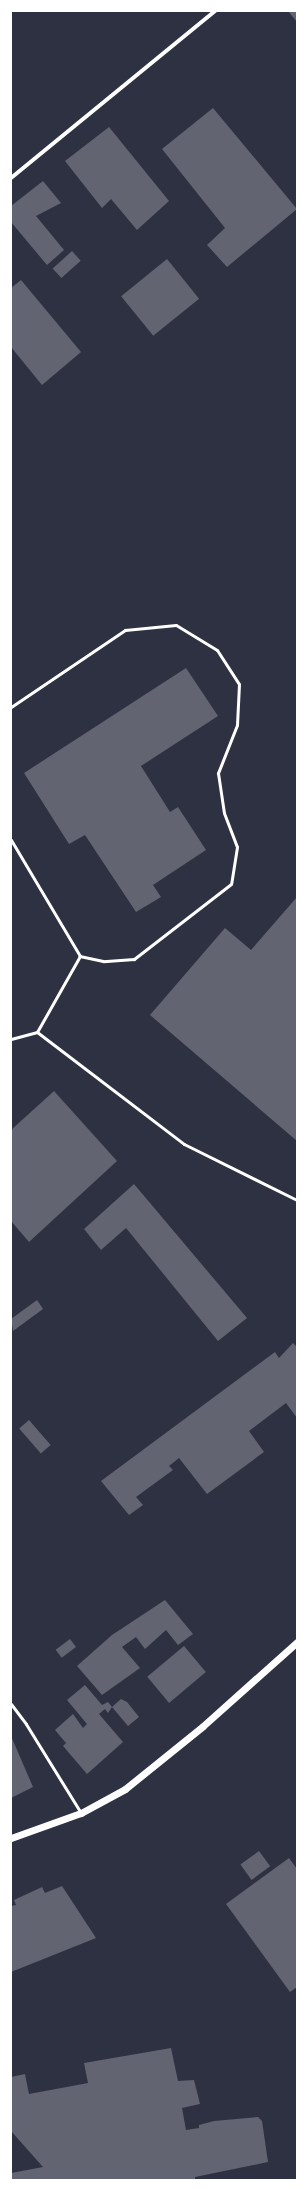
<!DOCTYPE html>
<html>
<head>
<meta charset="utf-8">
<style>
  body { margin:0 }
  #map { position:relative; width:308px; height:2191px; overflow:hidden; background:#2d3142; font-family:Montserrat,sans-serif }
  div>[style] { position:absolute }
  .building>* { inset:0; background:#626471; transform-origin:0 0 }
  .service>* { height:3px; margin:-1.5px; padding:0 1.5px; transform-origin:1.5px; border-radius:1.5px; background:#fff }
  .minor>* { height:4px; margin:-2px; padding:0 2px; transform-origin:2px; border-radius:2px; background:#fff }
  .tertiary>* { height:7px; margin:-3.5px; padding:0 3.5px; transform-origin:3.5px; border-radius:3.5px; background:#fff }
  span { translate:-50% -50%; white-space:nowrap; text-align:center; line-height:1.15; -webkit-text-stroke:3px #fff; paint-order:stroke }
  .frame { position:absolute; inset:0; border:12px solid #fff; pointer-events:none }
</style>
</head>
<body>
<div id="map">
  <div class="building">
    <div style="clip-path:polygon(288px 11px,297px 11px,297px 22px)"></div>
    <div style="clip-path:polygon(213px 108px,297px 209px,227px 267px,207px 245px,225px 228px,162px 149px)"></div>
    <div style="clip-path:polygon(109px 127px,169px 201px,137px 230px,111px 199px,102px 208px,65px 161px)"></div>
    <div style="clip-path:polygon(43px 181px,61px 203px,36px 216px,64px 250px,47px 265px,11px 222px,11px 206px)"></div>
    <div style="left:72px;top:251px;width:13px;height:26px;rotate:48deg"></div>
    <div style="left:167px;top:259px;width:51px;height:59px;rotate:51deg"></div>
    <div style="clip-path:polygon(21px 280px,81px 352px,42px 385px,11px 347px,11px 288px)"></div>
    <div style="clip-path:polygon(186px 668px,218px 716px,141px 766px,170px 812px,178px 807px,206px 850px,153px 885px,161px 897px,136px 912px,85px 835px,69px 844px,24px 773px)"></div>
    <div style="clip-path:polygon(297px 897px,297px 1141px,150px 1015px,225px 928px,251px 950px)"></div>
    <div style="clip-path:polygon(54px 1091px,117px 1161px,29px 1242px,11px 1221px,11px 1130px)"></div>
    <div style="clip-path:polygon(134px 1184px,247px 1318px,218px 1341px,126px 1228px,101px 1250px,84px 1229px)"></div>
    <div style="clip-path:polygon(37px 1300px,43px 1309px,13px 1331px,11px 1319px)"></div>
    <div style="clip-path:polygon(293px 1343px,297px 1347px,297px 1418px,286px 1403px,249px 1431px,264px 1452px,207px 1494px,179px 1458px,169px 1466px,173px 1470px,136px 1497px,143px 1505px,129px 1515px,101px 1481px,275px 1352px,279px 1358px)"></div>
    <div style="left:29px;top:1420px;width:33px;height:13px;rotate:49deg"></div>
    <div style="clip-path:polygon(165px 1600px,193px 1634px,178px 1645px,166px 1630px,145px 1649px,136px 1637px,122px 1647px,140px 1668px,102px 1695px,77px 1666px,112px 1635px)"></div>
    <div style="left:70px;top:1639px;width:10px;height:18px;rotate:53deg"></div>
    <div style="left:184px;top:1646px;width:34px;height:48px;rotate:50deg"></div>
    <div style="clip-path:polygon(85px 1685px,102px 1705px,108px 1702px,112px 1707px,108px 1713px,105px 1709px,99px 1714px,123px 1742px,87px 1774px,63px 1746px,66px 1743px,55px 1730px,73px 1714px,83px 1728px,87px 1724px,67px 1700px)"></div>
    <div style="clip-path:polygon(121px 1699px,127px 1702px,139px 1717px,128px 1726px,112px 1707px)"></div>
    <div style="clip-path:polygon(11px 1736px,33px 1787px,11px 1798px)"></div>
    <div style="left:259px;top:1851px;width:19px;height:23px;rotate:54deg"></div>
    <div style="clip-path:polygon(289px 1858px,297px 1869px,297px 1987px,290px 1992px,226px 1904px)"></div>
    <div style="clip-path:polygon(62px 1886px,96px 1938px,11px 1972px,11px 1906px,16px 1905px,14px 1900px,42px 1887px,45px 1893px)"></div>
    <div style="clip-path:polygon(171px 2048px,178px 2081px,194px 2080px,200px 2104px,182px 2108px,186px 2130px,199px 2128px,199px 2125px,214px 2121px,258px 2117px,262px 2121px,268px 2162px,195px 2177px,195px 2180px,11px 2180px,11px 2173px,43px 2167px,11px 2131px,11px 2077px,25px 2074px,29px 2094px,88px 2083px,84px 2063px)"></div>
  </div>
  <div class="service">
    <div style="left:11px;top:707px;width:138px;rotate:-34deg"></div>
    <div style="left:125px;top:630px;width:51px;rotate:-5.6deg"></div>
    <div style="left:176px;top:625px;width:48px;rotate:31.4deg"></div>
    <div style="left:217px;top:650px;width:40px;rotate:57.1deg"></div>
    <div style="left:239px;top:684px;width:41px;rotate:92.8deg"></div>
    <div style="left:237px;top:725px;width:52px;rotate:111.6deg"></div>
    <div style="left:218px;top:773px;width:40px;rotate:81.5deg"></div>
    <div style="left:224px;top:813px;width:36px;rotate:69deg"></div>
    <div style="left:237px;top:847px;width:37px;rotate:99deg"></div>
    <div style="left:231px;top:884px;width:123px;rotate:142.3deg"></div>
    <div style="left:134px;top:959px;width:31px;rotate:176deg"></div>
    <div style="left:103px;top:961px;width:24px;rotate:-168deg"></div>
    <div style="left:80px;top:956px;width:135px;rotate:-120.7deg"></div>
    <div style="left:37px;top:1032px;width:185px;rotate:37.3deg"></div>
    <div style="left:184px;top:1144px;width:126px;rotate:26.4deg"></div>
    <div style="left:11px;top:1039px;width:27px;rotate:-15deg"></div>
    <div style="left:37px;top:1032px;width:87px;rotate:-60.5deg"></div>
    <div style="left:11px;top:1704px;width:25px;rotate:53deg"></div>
    <div style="left:26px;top:1724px;width:105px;rotate:58.3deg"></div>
  </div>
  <div class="minor">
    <div style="left:11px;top:178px;width:264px;rotate:-39.3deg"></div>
  </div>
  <div class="tertiary">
    <div style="left:11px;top:1838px;width:74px;rotate:-19.7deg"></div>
    <div style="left:81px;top:1813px;width:50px;rotate:-28.6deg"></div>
    <div style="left:125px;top:1789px;width:100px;rotate:-38.9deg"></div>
    <div style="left:203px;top:1726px;width:126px;rotate:-41.8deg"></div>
  </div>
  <div class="frame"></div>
</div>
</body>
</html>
